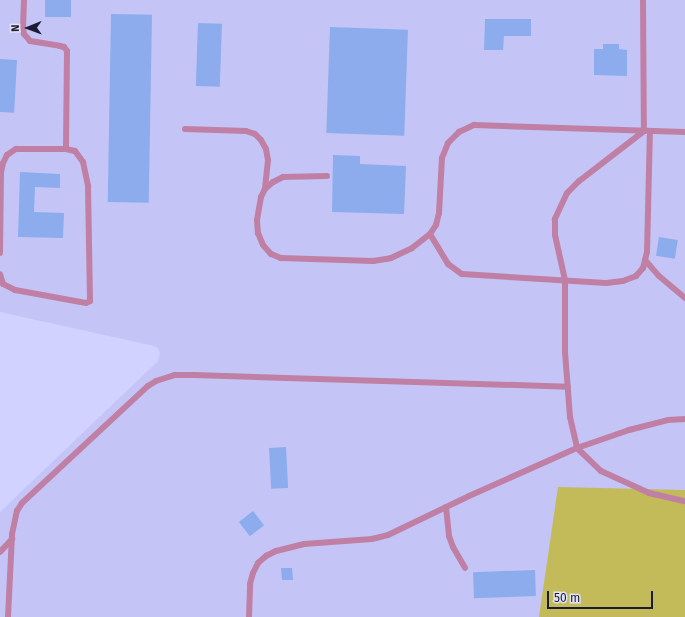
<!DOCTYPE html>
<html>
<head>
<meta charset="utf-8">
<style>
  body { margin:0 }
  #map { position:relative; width:685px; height:617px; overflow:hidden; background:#d1d2ff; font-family:"Fira Sans",sans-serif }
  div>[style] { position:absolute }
  .built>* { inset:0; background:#c4c5f6 }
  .green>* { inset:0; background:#c3ba5a }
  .building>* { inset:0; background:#8cacee; transform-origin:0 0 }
  .lane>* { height:6px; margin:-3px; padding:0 3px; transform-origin:3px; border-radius:3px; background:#c080a5 }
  span { translate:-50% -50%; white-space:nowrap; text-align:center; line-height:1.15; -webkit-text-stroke:3px #e2e3f2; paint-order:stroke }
  .north { position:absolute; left:8px; top:8px; width:40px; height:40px; -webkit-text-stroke:3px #e2e3f2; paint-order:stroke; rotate:269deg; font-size:11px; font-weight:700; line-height:16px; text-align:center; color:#1c1b36 }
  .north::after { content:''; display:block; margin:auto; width:14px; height:18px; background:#1c1b36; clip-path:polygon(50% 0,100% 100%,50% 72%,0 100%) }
  .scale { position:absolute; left:547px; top:591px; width:106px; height:18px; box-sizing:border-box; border:2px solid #1c1b36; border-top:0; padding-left:5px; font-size:12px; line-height:14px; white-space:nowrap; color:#1c1b36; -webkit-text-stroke:3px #e2e3f2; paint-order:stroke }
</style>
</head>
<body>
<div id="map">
  <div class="built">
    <div style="clip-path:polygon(0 0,685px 0,685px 617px,0 617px,0 512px,158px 361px,160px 353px,157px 347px,154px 346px,0 312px)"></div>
  </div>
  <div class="green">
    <div style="clip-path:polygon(558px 487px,685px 490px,685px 617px,539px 617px)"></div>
  </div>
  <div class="building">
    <div style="left:45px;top:0;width:26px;height:17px"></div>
    <div style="left:111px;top:14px;width:41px;height:188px;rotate:1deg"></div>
    <div style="clip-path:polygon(485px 19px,531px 19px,531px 36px,504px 36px,503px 50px,484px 50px)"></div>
    <div style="left:198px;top:23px;width:24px;height:63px;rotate:2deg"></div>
    <div style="left:330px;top:27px;width:78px;height:106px;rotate:2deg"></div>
    <div style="clip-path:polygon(603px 44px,619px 44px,619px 49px,627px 50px,627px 76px,594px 75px,594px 49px,603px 49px)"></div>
    <div style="left:0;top:59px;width:17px;height:53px;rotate:3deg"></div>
    <div style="clip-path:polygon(333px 155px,360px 156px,360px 164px,406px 166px,404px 214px,332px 212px)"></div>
    <div style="clip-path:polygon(20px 172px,60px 174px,60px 188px,35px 187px,34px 212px,64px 213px,63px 238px,18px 237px)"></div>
    <div style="left:659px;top:237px;width:19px;height:19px;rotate:9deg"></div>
    <div style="left:286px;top:447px;width:41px;height:17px;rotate:87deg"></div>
    <div style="left:253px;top:511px;width:18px;height:18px;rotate:52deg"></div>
    <div style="clip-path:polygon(281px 568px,292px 568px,293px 580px,282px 580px)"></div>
    <div style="left:535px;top:570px;width:26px;height:62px;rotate:88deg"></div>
  </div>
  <div class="lane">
    <div style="left:24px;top:0;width:26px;rotate:92deg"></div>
    <div style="left:23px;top:26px;width:8px;rotate:83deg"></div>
    <div style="left:24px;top:34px;width:9px;rotate:49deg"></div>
    <div style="left:30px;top:41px;width:30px;rotate:9deg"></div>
    <div style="left:60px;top:46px;width:4px;rotate:14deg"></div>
    <div style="left:64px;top:47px;width:5px;rotate:53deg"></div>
    <div style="left:67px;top:51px;width:98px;rotate:90.6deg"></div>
    <div style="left:643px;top:0;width:131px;rotate:89.6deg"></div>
    <div style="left:644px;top:131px;width:82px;rotate:142.4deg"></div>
    <div style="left:579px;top:181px;width:17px;rotate:135deg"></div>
    <div style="left:567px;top:193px;width:29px;rotate:115deg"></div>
    <div style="left:555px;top:219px;width:16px;rotate:90deg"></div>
    <div style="left:555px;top:235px;width:46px;rotate:77.5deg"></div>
    <div style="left:565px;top:280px;width:72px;rotate:90deg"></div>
    <div style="left:565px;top:352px;width:65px;rotate:85.6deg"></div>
    <div style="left:570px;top:417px;width:32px;rotate:77deg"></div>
    <div style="left:577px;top:448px;width:33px;rotate:44deg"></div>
    <div style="left:601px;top:471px;width:53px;rotate:24.6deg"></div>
    <div style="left:649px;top:493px;width:37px;rotate:13deg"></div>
    <div style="left:185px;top:129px;width:61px;rotate:1.9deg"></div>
    <div style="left:246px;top:131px;width:9px;rotate:18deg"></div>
    <div style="left:255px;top:134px;width:8px;rotate:45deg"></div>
    <div style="left:261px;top:140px;width:10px;rotate:61deg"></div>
    <div style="left:266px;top:149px;width:11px;rotate:80deg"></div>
    <div style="left:268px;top:160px;width:29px;rotate:96deg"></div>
    <div style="left:327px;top:176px;width:44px;rotate:178.7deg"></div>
    <div style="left:283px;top:177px;width:11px;rotate:153deg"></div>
    <div style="left:273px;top:182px;width:11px;rotate:139deg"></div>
    <div style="left:265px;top:189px;width:9px;rotate:117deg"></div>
    <div style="left:261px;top:197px;width:23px;rotate:100deg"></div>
    <div style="left:257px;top:220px;width:13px;rotate:86deg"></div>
    <div style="left:258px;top:233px;width:13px;rotate:67deg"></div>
    <div style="left:263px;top:245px;width:12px;rotate:48deg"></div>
    <div style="left:271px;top:254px;width:11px;rotate:22deg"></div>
    <div style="left:281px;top:258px;width:92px;rotate:1.9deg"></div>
    <div style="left:373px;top:261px;width:18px;rotate:-9deg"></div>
    <div style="left:391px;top:258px;width:23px;rotate:-25deg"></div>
    <div style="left:412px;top:248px;width:23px;rotate:-38deg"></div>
    <div style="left:430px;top:234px;width:11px;rotate:-56deg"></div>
    <div style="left:436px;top:225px;width:12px;rotate:-76deg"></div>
    <div style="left:439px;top:213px;width:55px;rotate:-86.9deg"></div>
    <div style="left:442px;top:158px;width:16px;rotate:-68deg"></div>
    <div style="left:448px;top:143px;width:16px;rotate:-45deg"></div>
    <div style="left:459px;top:132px;width:17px;rotate:-25deg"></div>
    <div style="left:474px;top:125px;width:211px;rotate:1.9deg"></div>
    <div style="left:430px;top:234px;width:35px;rotate:59deg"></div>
    <div style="left:448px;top:264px;width:17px;rotate:36deg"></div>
    <div style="left:462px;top:274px;width:144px;rotate:3.6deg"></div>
    <div style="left:606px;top:283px;width:17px;rotate:-7deg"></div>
    <div style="left:623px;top:281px;width:14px;rotate:-21deg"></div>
    <div style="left:636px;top:276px;width:11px;rotate:-49deg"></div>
    <div style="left:643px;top:268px;width:16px;rotate:-76deg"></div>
    <div style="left:647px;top:252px;width:121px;rotate:-88.6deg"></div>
    <div style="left:0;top:253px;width:80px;rotate:-89.3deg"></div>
    <div style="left:1px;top:173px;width:10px;rotate:-79deg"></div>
    <div style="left:3px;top:163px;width:9px;rotate:-63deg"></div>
    <div style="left:7px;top:155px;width:11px;rotate:-34deg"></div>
    <div style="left:16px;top:149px;width:50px"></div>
    <div style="left:66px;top:149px;width:9px;rotate:13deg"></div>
    <div style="left:75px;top:151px;width:14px;rotate:54deg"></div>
    <div style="left:83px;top:162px;width:25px;rotate:78deg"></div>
    <div style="left:88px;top:186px;width:115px;rotate:89deg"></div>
    <div style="left:90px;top:301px;width:4px;rotate:153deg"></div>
    <div style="left:86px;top:303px;width:72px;rotate:-169.6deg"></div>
    <div style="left:15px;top:290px;width:13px;rotate:-153deg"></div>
    <div style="left:3px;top:284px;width:10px;rotate:-107deg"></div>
    <div style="left:645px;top:260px;width:21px;rotate:49deg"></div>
    <div style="left:659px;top:276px;width:34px;rotate:40deg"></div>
    <div style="left:446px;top:507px;width:29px;rotate:84deg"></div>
    <div style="left:449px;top:536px;width:12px;rotate:70deg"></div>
    <div style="left:453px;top:547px;width:24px;rotate:60deg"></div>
    <div style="left:0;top:552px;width:18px;rotate:-47deg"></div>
    <div style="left:8px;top:617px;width:83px;rotate:-87.2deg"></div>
    <div style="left:12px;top:534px;width:24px;rotate:-78deg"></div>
    <div style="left:17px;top:511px;width:9px;rotate:-58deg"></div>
    <div style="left:22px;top:503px;width:172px;rotate:-42.9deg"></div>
    <div style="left:148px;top:386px;width:9px;rotate:-32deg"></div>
    <div style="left:156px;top:381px;width:20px;rotate:-18deg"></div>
    <div style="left:175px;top:375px;width:19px"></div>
    <div style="left:194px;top:375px;width:374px;rotate:1.8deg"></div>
    <div style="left:249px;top:617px;width:33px;rotate:-88deg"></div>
    <div style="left:250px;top:584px;width:11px;rotate:-75deg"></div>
    <div style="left:253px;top:573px;width:11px;rotate:-63deg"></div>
    <div style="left:258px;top:563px;width:11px;rotate:-41deg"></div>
    <div style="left:266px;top:556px;width:11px;rotate:-27deg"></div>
    <div style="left:276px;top:551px;width:29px;rotate:-14deg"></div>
    <div style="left:304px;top:544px;width:68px;rotate:-4.2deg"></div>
    <div style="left:372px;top:539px;width:16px;rotate:-14deg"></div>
    <div style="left:388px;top:535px;width:90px;rotate:-25.7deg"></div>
    <div style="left:469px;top:496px;width:118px;rotate:-24deg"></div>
    <div style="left:577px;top:448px;width:55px;rotate:-19.1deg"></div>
    <div style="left:629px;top:430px;width:40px;rotate:-14.4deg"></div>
    <div style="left:668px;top:420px;width:17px;rotate:-3deg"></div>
  </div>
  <div class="north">N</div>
  <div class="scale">50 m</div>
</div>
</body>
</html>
